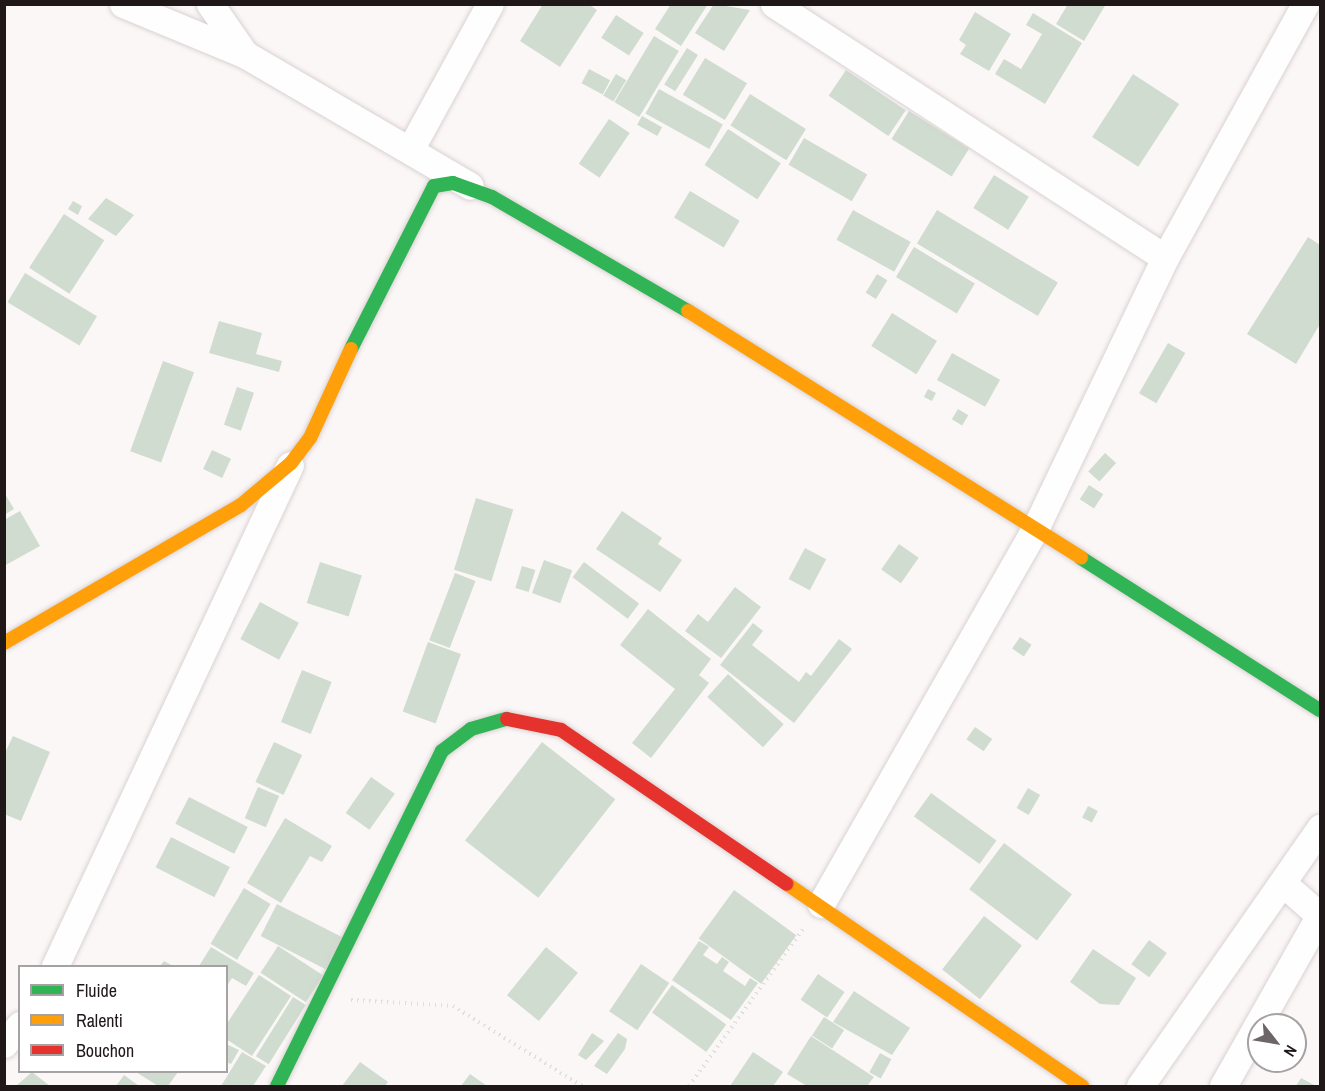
<!DOCTYPE html>
<html>
<head>
<meta charset="utf-8">
<style>
  body { margin:0 }
  #map { position:relative; width:1325px; height:1091px; overflow:hidden; background:#fcf7f7; font-family:"Archivo Narrow",sans-serif }
  div>[style] { position:absolute }
  .building>* { inset:0; background:#cfdccf; transform-origin:0 0 }
  .path>* { height:4px; margin-top:-2px; transform-origin:0; background:repeating-linear-gradient(90deg,#e0dede 0 1.5px,transparent 0 6px) }
  .roads { filter:drop-shadow(0 0 2px #d9d2d2) drop-shadow(0 0 2px #d9d2d2) }
  .street>* { height:27px; margin:-13.5px; padding:0 13.5px; transform-origin:13.5px; border-radius:13.5px; background:#fffefe }
  .fast>* { height:14px; margin:-7px; padding:0 7px; transform-origin:7px; border-radius:7px; background:#30b455 }
  .slow>* { height:14px; margin:-7px; padding:0 7px; transform-origin:7px; border-radius:7px; background:#ff9f0a }
  .jam>* { height:14px; margin:-7px; padding:0 7px; transform-origin:7px; border-radius:7px; background:#e5322d }
  span { translate:-50% -50%; white-space:nowrap; text-align:center; line-height:1.15; -webkit-text-stroke:5px #fff; paint-order:stroke }
  .frame { position:absolute; inset:0; border:6px solid #201719; pointer-events:none }
  .legend { position:absolute; left:18px; top:965px; width:210px; height:108px; box-sizing:border-box; background:#fff; border:2px solid #a6a2a3; margin:0; padding:8px 10px; list-style:none; font-size:18px; color:#201719 }
  .legend li { display:flex; align-items:center; gap:12px; height:30px }
  .legend b { width:30px; border:2px solid #a6a2a3 }
  .north { position:absolute; left:1247px; top:1013px; width:60px; height:60px; box-sizing:border-box; background:#fff; border:2px solid #a6a2a3; border-radius:50%; rotate:121deg; font-size:16px; font-weight:700; line-height:24px; text-align:center; color:#201719 }
  .north::after { content:''; display:block; margin:auto; width:21px; height:27px; background:#6d6567; clip-path:polygon(50% 0,100% 100%,50% 72%,0 100%) }
</style>
</head>
<body>
<div id="map">
  <div class="building">
    <div style="clip-path:polygon(543px 4px,588px 4px,597px 10px,560px 67px,520px 41px)"></div>
    <div style="clip-path:polygon(671px 4px,708px 4px,681px 46px,655px 29px)"></div>
    <div style="clip-path:polygon(714px 4px,750px 10px,724px 51px,695px 33px)"></div>
    <div style="clip-path:polygon(1068px 4px,1106px 4px,1084px 41px,1056px 24px)"></div>
    <div style="clip-path:polygon(975px 12px,1011px 34px,989px 71px,960px 54px,966px 45px,959px 40px)"></div>
    <div style="clip-path:polygon(1033px 13px,1082px 43px,1045px 104px,995px 74px,1004px 59px,1021px 69px,1042px 34px,1026px 25px)"></div>
    <div style="left:616px;top:15px;width:33px;height:27px;rotate:33deg"></div>
    <div style="left:654px;top:36px;width:29px;height:77px;rotate:31deg"></div>
    <div style="left:687px;top:48px;width:13px;height:43px;rotate:32deg"></div>
    <div style="left:705px;top:58px;width:49px;height:43px;rotate:31deg"></div>
    <div style="left:589px;top:69px;width:24px;height:16px;rotate:28deg"></div>
    <div style="left:846px;top:70px;width:72px;height:31px;rotate:34deg"></div>
    <div style="left:616px;top:74px;width:12px;height:25px;rotate:31deg"></div>
    <div style="left:1133px;top:74px;width:55px;height:75px;rotate:33deg"></div>
    <div style="left:659px;top:89px;width:73px;height:28px;rotate:29deg"></div>
    <div style="left:750px;top:94px;width:66px;height:37px;rotate:32deg"></div>
    <div style="left:909px;top:111px;width:71px;height:33px;rotate:32deg"></div>
    <div style="left:642px;top:116px;width:23px;height:10px;rotate:29deg"></div>
    <div style="left:609px;top:119px;width:25px;height:54px;rotate:34deg"></div>
    <div style="left:728px;top:129px;width:63px;height:43px;rotate:33deg"></div>
    <div style="left:804px;top:138px;width:73px;height:31px;rotate:30deg"></div>
    <div style="left:994px;top:175px;width:41px;height:39px;rotate:32deg"></div>
    <div style="left:690px;top:191px;width:58px;height:31px;rotate:31deg"></div>
    <div style="clip-path:polygon(106px 198px,134px 215px,116px 236px,88px 219px)"></div>
    <div style="clip-path:polygon(73px 201px,82px 206px,78px 215px,68px 209px)"></div>
    <div style="left:853px;top:210px;width:66px;height:34px;rotate:29deg"></div>
    <div style="left:937px;top:210px;width:141px;height:39px;rotate:31deg"></div>
    <div style="left:64px;top:214px;width:48px;height:64px;rotate:33deg"></div>
    <div style="clip-path:polygon(1308px 237px,1320px 245px,1320px 324px,1296px 364px,1247px 334px)"></div>
    <div style="left:914px;top:247px;width:71px;height:35px;rotate:31deg"></div>
    <div style="left:25px;top:273px;width:84px;height:34px;rotate:31deg"></div>
    <div style="left:877px;top:274px;width:12px;height:22px;rotate:31deg"></div>
    <div style="left:892px;top:313px;width:53px;height:39px;rotate:32deg"></div>
    <div style="clip-path:polygon(219px 321px,262px 333px,256px 354px,282px 361px,279px 372px,209px 353px)"></div>
    <div style="left:1168px;top:343px;width:20px;height:58px;rotate:30deg"></div>
    <div style="left:952px;top:353px;width:55px;height:31px;rotate:29deg"></div>
    <div style="left:163px;top:361px;width:33px;height:96px;rotate:20deg"></div>
    <div style="left:237px;top:387px;width:18px;height:40px;rotate:19deg"></div>
    <div style="left:928px;top:389px;width:9px;height:9px;rotate:27deg"></div>
    <div style="left:958px;top:409px;width:12px;height:12px;rotate:31deg"></div>
    <div style="left:212px;top:450px;width:21px;height:21px;rotate:25deg"></div>
    <div style="left:1105px;top:453px;width:15px;height:25px;rotate:42deg"></div>
    <div style="left:1089px;top:485px;width:17px;height:17px;rotate:33deg"></div>
    <div style="clip-path:polygon(4px 492px,14px 509px,4px 515px)"></div>
    <div style="left:476px;top:498px;width:39px;height:75px;rotate:17deg"></div>
    <div style="clip-path:polygon(20px 511px,40px 546px,4px 566px,4px 520px)"></div>
    <div style="clip-path:polygon(622px 511px,662px 538px,658px 544px,682px 560px,660px 592px,596px 549px)"></div>
    <div style="left:899px;top:544px;width:24px;height:31px;rotate:35deg"></div>
    <div style="left:805px;top:548px;width:24px;height:35px;rotate:28deg"></div>
    <div style="left:544px;top:560px;width:30px;height:35px;rotate:20deg"></div>
    <div style="left:320px;top:562px;width:44px;height:43px;rotate:18deg"></div>
    <div style="left:584px;top:562px;width:69px;height:19px;rotate:37deg"></div>
    <div style="left:522px;top:566px;width:14px;height:23px;rotate:17deg"></div>
    <div style="left:455px;top:573px;width:22px;height:72px;rotate:21deg"></div>
    <div style="clip-path:polygon(735px 587px,761px 607px,721px 658px,685px 631px,698px 614px,708px 622px)"></div>
    <div style="left:260px;top:602px;width:44px;height:42px;rotate:28deg"></div>
    <div style="clip-path:polygon(648px 609px,711px 659px,699px 675px,709px 683px,651px 758px,632px 743px,675px 689px,620px 645px)"></div>
    <div style="clip-path:polygon(753px 623px,763px 631px,752px 645px,799px 682px,806px 672px,811px 676px,839px 639px,852px 649px,794px 723px,720px 665px)"></div>
    <div style="left:1020px;top:637px;width:14px;height:14px;rotate:34deg"></div>
    <div style="left:428px;top:642px;width:35px;height:74px;rotate:20deg"></div>
    <div style="left:302px;top:670px;width:32px;height:56px;rotate:22deg"></div>
    <div style="left:728px;top:674px;width:75px;height:31px;rotate:42deg"></div>
    <div style="left:975px;top:727px;width:21px;height:15px;rotate:35deg"></div>
    <div style="clip-path:polygon(13px 736px,50px 752px,21px 821px,4px 814px,4px 755px)"></div>
    <div style="left:274px;top:742px;width:31px;height:44px;rotate:25deg"></div>
    <div style="left:542px;top:742px;width:93px;height:125px;rotate:38deg"></div>
    <div style="left:371px;top:777px;width:29px;height:44px;rotate:35deg"></div>
    <div style="left:258px;top:787px;width:23px;height:34px;rotate:23deg"></div>
    <div style="left:1028px;top:788px;width:14px;height:23px;rotate:30deg"></div>
    <div style="left:931px;top:793px;width:81px;height:29px;rotate:36deg"></div>
    <div style="left:189px;top:797px;width:66px;height:30px;rotate:27deg"></div>
    <div style="left:1088px;top:806px;width:11px;height:13px;rotate:27deg"></div>
    <div style="clip-path:polygon(285px 818px,332px 846px,322px 862px,310px 856px,281px 903px,247px 883px)"></div>
    <div style="left:171px;top:837px;width:66px;height:34px;rotate:27deg"></div>
    <div style="left:1004px;top:843px;width:85px;height:58px;rotate:37deg"></div>
    <div style="left:244px;top:888px;width:31px;height:65px;rotate:31deg"></div>
    <div style="left:734px;top:890px;width:77px;height:60px;rotate:36deg"></div>
    <div style="left:277px;top:904px;width:75px;height:36px;rotate:27deg"></div>
    <div style="left:984px;top:916px;width:48px;height:68px;rotate:38deg"></div>
    <div style="left:1149px;top:940px;width:22px;height:30px;rotate:36deg"></div>
    <div style="clip-path:polygon(699px 941px,709px 947px,703px 955px,717px 964px,722px 957px,729px 962px,723px 971px,745px 986px,750px 978px,758px 983px,731px 1020px,672px 980px)"></div>
    <div style="left:278px;top:946px;width:54px;height:32px;rotate:33deg"></div>
    <div style="clip-path:polygon(211px 947px,254px 973px,246px 986px,232px 978px,226px 987px,226px 966px,199px 966px)"></div>
    <div style="left:546px;top:947px;width:41px;height:62px;rotate:39deg"></div>
    <div style="clip-path:polygon(1093px 949px,1136px 978px,1119px 1005px,1100px 1004px,1070px 982px)"></div>
    <div style="clip-path:polygon(164px 961px,173px 966px,160px 966px)"></div>
    <div style="left:641px;top:964px;width:34px;height:57px;rotate:34deg"></div>
    <div style="left:818px;top:974px;width:32px;height:31px;rotate:34deg"></div>
    <div style="clip-path:polygon(259px 975px,291px 996px,252px 1056px,226px 1039px,226px 1025px)"></div>
    <div style="left:672px;top:985px;width:67px;height:34px;rotate:36deg"></div>
    <div style="clip-path:polygon(854px 991px,910px 1028px,892px 1055px,833px 1022px)"></div>
    <div style="left:293px;top:997px;width:15px;height:70px;rotate:32deg"></div>
    <div style="left:824px;top:1017px;width:24px;height:22px;rotate:33deg"></div>
    <div style="clip-path:polygon(592px 1033px,604px 1041px,586px 1060px,578px 1055px)"></div>
    <div style="clip-path:polygon(618px 1033px,627px 1039px,625px 1049px,607px 1074px,594px 1066px)"></div>
    <div style="clip-path:polygon(811px 1036px,874px 1077px,867px 1086px,807px 1086px,787px 1074px)"></div>
    <div style="clip-path:polygon(226px 1044px,239px 1050px,231px 1064px,226px 1062px)"></div>
    <div style="clip-path:polygon(242px 1052px,266px 1066px,253px 1086px,221px 1086px)"></div>
    <div style="clip-path:polygon(753px 1052px,783px 1072px,773px 1086px,730px 1086px)"></div>
    <div style="left:880px;top:1053px;width:13px;height:22px;rotate:29deg"></div>
    <div style="clip-path:polygon(360px 1062px,388px 1082px,385px 1086px,342px 1086px)"></div>
    <div style="clip-path:polygon(32px 1072px,50px 1086px,16px 1086px)"></div>
    <div style="clip-path:polygon(136px 1072px,178px 1072px,168px 1086px,158px 1086px)"></div>
    <div style="clip-path:polygon(470px 1074px,487px 1086px,461px 1086px)"></div>
    <div style="clip-path:polygon(124px 1075px,139px 1086px,116px 1086px)"></div>
    <div style="clip-path:polygon(1301px 1078px,1316px 1086px,1296px 1086px)"></div>
  </div>
  <div class="path">
    <div style="left:351px;top:1000px;width:102px;rotate:3.4deg"></div>
    <div style="left:453px;top:1006px;width:152px;rotate:31.8deg"></div>
    <div style="left:689px;top:1086px;width:194px;rotate:-54deg"></div>
  </div>
  <div class="roads">
    <div class="street">
      <div style="left:123px;top:4px;width:133px;rotate:22.5deg"></div>
      <div style="left:246px;top:55px;width:259px;rotate:30.3deg"></div>
      <div style="left:210px;top:4px;width:60px;rotate:55.2deg"></div>
      <div style="left:774px;top:4px;width:466px;rotate:33deg"></div>
      <div style="left:411px;top:148px;width:164px;rotate:-61.3deg"></div>
      <div style="left:1285px;top:885px;width:47px;rotate:41.5deg"></div>
      <div style="left:821px;top:904px;width:434px;rotate:-60.3deg"></div>
      <div style="left:1036px;top:527px;width:298px;rotate:-64.4deg"></div>
      <div style="left:1165px;top:258px;width:290px;rotate:-61.1deg"></div>
      <div style="left:55px;top:966px;width:553px;rotate:-64.87deg"></div>
      <div style="left:4px;top:1044px;width:25px;rotate:-50deg"></div>
      <div style="left:1140px;top:1086px;width:315px;rotate:-55.1deg"></div>
      <div style="left:1223px;top:1086px;width:195px;rotate:-60.5deg"></div>
    </div>
    <div class="fast">
      <div style="left:351px;top:349px;width:183px;rotate:-63deg"></div>
      <div style="left:434px;top:186px;width:19px;rotate:-9deg"></div>
      <div style="left:453px;top:183px;width:41px;rotate:19.7deg"></div>
      <div style="left:492px;top:197px;width:227px;rotate:30.2deg"></div>
      <div style="left:1081px;top:558px;width:283px;rotate:32.5deg"></div>
      <div style="left:277px;top:1086px;width:373px;rotate:-63.8deg"></div>
      <div style="left:442px;top:751px;width:36px;rotate:-37deg"></div>
      <div style="left:471px;top:729px;width:37px;rotate:-16deg"></div>
    </div>
    <div class="slow">
      <div style="left:688px;top:311px;width:464px;rotate:32.1deg"></div>
      <div style="left:4px;top:643px;width:274px;rotate:-30.2deg"></div>
      <div style="left:241px;top:505px;width:65px;rotate:-40deg"></div>
      <div style="left:291px;top:463px;width:31px;rotate:-53deg"></div>
      <div style="left:310px;top:438px;width:98px;rotate:-65.3deg"></div>
      <div style="left:787px;top:884px;width:358px;rotate:34.4deg"></div>
    </div>
    <div class="jam">
      <div style="left:507px;top:719px;width:55px;rotate:11.5deg"></div>
      <div style="left:561px;top:730px;width:273px;rotate:34.3deg"></div>
    </div>
  </div>
  <div class="frame"></div>
  <ul class="legend">
  <li><b style="height:8px;background:#30b455"></b>Fluide</li>
  <li><b style="height:8px;background:#ff9f0a"></b>Ralenti</li>
  <li><b style="height:8px;background:#e5322d"></b>Bouchon</li>
  </ul>
  <div class="north">N</div>
</div>
</body>
</html>
